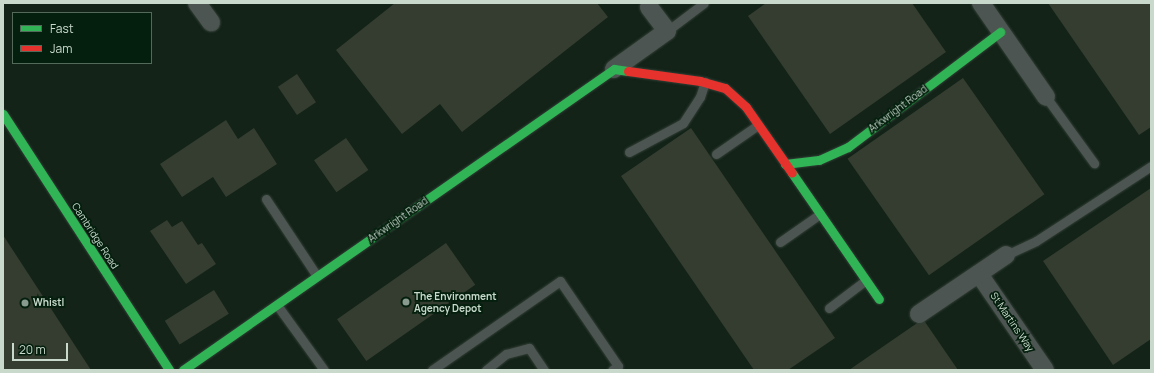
<!DOCTYPE html>
<html>
<head>
<meta charset="utf-8">
<style>
  body { margin:0 }
  #map { position:relative; width:1154px; height:373px; overflow:hidden; background:#132318; font-family:Manrope,sans-serif }
  div>[style] { position:absolute }
  .building>* { inset:0; background:#343d30; transform-origin:0 0 }
  .roads { filter:drop-shadow(0 0 1px #323f36) drop-shadow(0 0 1px #323f36) }
  .lane>* { height:9px; margin:-4.5px; padding:0 4.5px; transform-origin:4.5px; border-radius:4.5px; background:#4d5552 }
  .street>* { height:18px; margin:-9px; padding:0 9px; transform-origin:9px; border-radius:9px; background:#4d5552 }
  .fast>* { height:9px; margin:-4.5px; padding:0 4.5px; transform-origin:4.5px; border-radius:4.5px; background:#30b455 }
  .jam>* { height:9px; margin:-4.5px; padding:0 4.5px; transform-origin:4.5px; border-radius:4.5px; background:#e5322d }
  .dots>* { width:11px; height:11px; translate:-50% -50%; box-sizing:border-box; border:2px solid #041f0d; border-radius:50% }
  span { translate:-50% -50%; white-space:nowrap; text-align:center; line-height:1.15; -webkit-text-stroke:3.5px #041f0d; paint-order:stroke }
  .street-label { font-size:10px; color:#c9dacd }
  .poi-label { font-size:10px; color:#c9dacd; font-weight:700 }
  .left { translate:0 -50%; text-align:left }
  .frame { position:absolute; inset:0; border:4px solid #c9dacd; pointer-events:none }
  .legend { position:absolute; left:12px; top:12px; width:140px; height:52px; box-sizing:border-box; background:#041f0d; border:1px solid #536a5a; margin:0; padding:5px 7px; list-style:none; font-size:12px; color:#c9dacd }
  .legend li { display:flex; align-items:center; gap:8px; height:20px }
  .legend b { width:20px; border:1px solid #536a5a }
  .scale { position:absolute; left:12px; top:343px; width:56px; height:18px; box-sizing:border-box; border:2px solid #c9dacd; border-top:0; padding-left:5px; font-size:12px; line-height:14px; white-space:nowrap; color:#c9dacd; -webkit-text-stroke:3px #041f0d; paint-order:stroke }
</style>
</head>
<body>
<div id="map">
  <div class="building">
    <div style="clip-path:polygon(395px 3px,597px 3px,608px 17px,462px 132px,440px 104px,402px 134px,336px 50px)"></div>
    <div style="clip-path:polygon(766px 3px,912px 3px,946px 52px,830px 134px,748px 16px)"></div>
    <div style="clip-path:polygon(1048px 3px,1151px 3px,1151px 127px,1139px 135px)"></div>
    <div style="left:297px;top:74px;width:34px;height:23px;rotate:56deg"></div>
    <div style="left:963px;top:78px;width:142px;height:141px;rotate:55deg"></div>
    <div style="clip-path:polygon(226px 120px,238px 139px,254px 128px,277px 164px,226px 197px,213px 177px,182px 197px,160px 164px)"></div>
    <div style="clip-path:polygon(691px 128px,835px 338px,788px 370px,754px 370px,621px 176px)"></div>
    <div style="left:346px;top:138px;width:39px;height:39px;rotate:55deg"></div>
    <div style="clip-path:polygon(1151px 188px,1151px 339px,1113px 365px,1043px 261px)"></div>
    <div style="clip-path:polygon(167px 220px,172px 227px,182px 221px,198px 245px,202px 243px,216px 264px,186px 284px,150px 231px)"></div>
    <div style="clip-path:polygon(3px 235px,91px 370px,3px 370px)"></div>
    <div style="left:446px;top:243px;width:51px;height:133px;rotate:55deg"></div>
    <div style="left:214px;top:290px;width:28px;height:58px;rotate:58deg"></div>
    <div style="clip-path:polygon(923px 319px,958px 370px,849px 370px)"></div>
  </div>
  <div class="roads">
    <div class="lane">
      <div style="left:667px;top:31px;width:46px;rotate:-37.1deg"></div>
      <div style="left:1046px;top:97px;width:82px;rotate:54deg"></div>
      <div style="left:629px;top:152px;width:61px;rotate:-28.2deg"></div>
      <div style="left:683px;top:123px;width:31px;rotate:-57deg"></div>
      <div style="left:700px;top:97px;width:16px;rotate:-72deg"></div>
      <div style="left:716px;top:154px;width:51px;rotate:-34.6deg"></div>
      <div style="left:266px;top:199px;width:92px;rotate:56.5deg"></div>
      <div style="left:780px;top:242px;width:49px;rotate:-35deg"></div>
      <div style="left:1006px;top:255px;width:33px;rotate:-25deg"></div>
      <div style="left:1036px;top:241px;width:137px;rotate:-33.1deg"></div>
      <div style="left:277px;top:305px;width:80px;rotate:54.1deg"></div>
      <div style="left:829px;top:308px;width:46px;rotate:-37.1deg"></div>
      <div style="left:432px;top:370px;width:156px;rotate:-34.8deg"></div>
      <div style="left:560px;top:281px;width:103px;rotate:55.7deg"></div>
      <div style="left:618px;top:366px;width:7px;rotate:146deg"></div>
      <div style="left:486px;top:370px;width:26px;rotate:-39deg"></div>
      <div style="left:506px;top:354px;width:24px;rotate:-15deg"></div>
      <div style="left:529px;top:348px;width:27px;rotate:56deg"></div>
    </div>
    <div class="street">
      <div style="left:197px;top:3px;width:24px;rotate:54deg"></div>
      <div style="left:981px;top:3px;width:114px;rotate:55.3deg"></div>
      <div style="left:614px;top:69px;width:65px;rotate:-35.6deg"></div>
      <div style="left:667px;top:31px;width:30px;rotate:-127deg"></div>
      <div style="left:979px;top:274px;width:116px;rotate:55.5deg"></div>
      <div style="left:919px;top:314px;width:105px;rotate:-34.1deg"></div>
    </div>
    <div class="fast">
      <div style="left:3px;top:114px;width:305px;rotate:57deg"></div>
      <div style="left:785px;top:164px;width:34px;rotate:-7deg"></div>
      <div style="left:819px;top:160px;width:32px;rotate:-24deg"></div>
      <div style="left:848px;top:147px;width:191px;rotate:-37.1deg"></div>
      <div style="left:792px;top:173px;width:153px;rotate:55.4deg"></div>
      <div style="left:183px;top:370px;width:526px;rotate:-34.93deg"></div>
      <div style="left:614px;top:69px;width:14px;rotate:8deg"></div>
    </div>
    <div class="jam">
      <div style="left:628px;top:71px;width:73px;rotate:7.9deg"></div>
      <div style="left:700px;top:81px;width:26px;rotate:16deg"></div>
      <div style="left:725px;top:88px;width:28px;rotate:42deg"></div>
      <div style="left:746px;top:107px;width:80px;rotate:55.1deg"></div>
    </div>
  </div>
  <div class="dots">
    <div style="left:406px;top:302px;background:#899a8e"></div>
    <div style="left:25px;top:303px;background:#899a8e"></div>
  </div>
  <div class="street-label">
    <span style="left:898px;top:109px;rotate:-37deg">Arkwright Road</span>
    <span style="left:398px;top:220px;rotate:-35deg">Arkwright Road</span>
    <span style="left:95px;top:236px;rotate:57deg">Cambridge Road</span>
    <span style="left:1012px;top:322px;rotate:56deg">St Martins Way</span>
  </div>
  <div class="poi-label">
    <span class="left" style="left:414px;top:302px">The Environment<br>Agency Depot</span>
    <span class="left" style="left:33px;top:303px">Whistl</span>
  </div>
  <div class="frame"></div>
  <ul class="legend">
  <li><b style="height:5px;background:#30b455"></b>Fast</li>
  <li><b style="height:5px;background:#e5322d"></b>Jam</li>
  </ul>
  <div class="scale">20 m</div>
</div>
</body>
</html>
